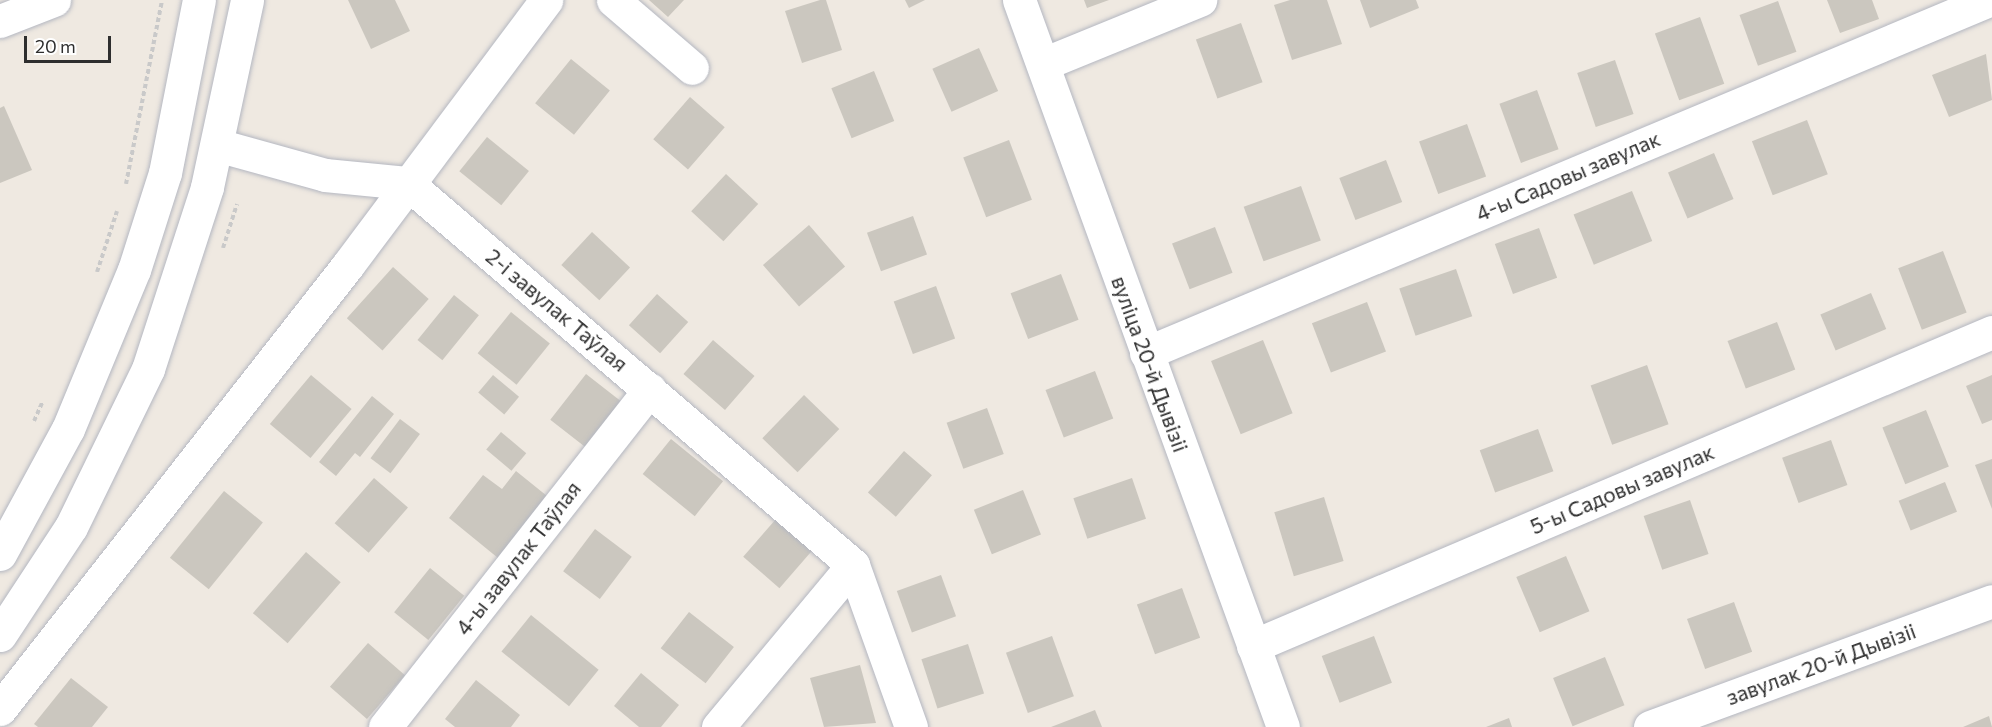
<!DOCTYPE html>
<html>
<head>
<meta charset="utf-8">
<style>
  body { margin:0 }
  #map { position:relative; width:1992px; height:727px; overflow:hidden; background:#efe9e1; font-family:Commissioner,sans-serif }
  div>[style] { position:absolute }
  .building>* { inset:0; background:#cbc7bf; transform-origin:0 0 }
  .path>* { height:4px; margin-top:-2px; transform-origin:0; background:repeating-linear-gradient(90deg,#c9c9c9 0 4.5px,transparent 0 7.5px) }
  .roads { filter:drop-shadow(0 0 2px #b4b7c1) drop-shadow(0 0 2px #b4b7c1) }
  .minor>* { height:33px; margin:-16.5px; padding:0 16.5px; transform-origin:16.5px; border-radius:16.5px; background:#fff }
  span { translate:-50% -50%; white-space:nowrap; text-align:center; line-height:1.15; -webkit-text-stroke:5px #fff; paint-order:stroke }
  .street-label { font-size:21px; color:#2e2e2e }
  .scale { position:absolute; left:24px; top:36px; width:87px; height:27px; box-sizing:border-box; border:3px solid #2e2e2e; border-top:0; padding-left:8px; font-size:18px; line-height:21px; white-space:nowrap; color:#2e2e2e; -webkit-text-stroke:4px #fff; paint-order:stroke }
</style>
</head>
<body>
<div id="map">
  <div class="building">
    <div style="clip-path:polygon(348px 0,395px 0,410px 31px,371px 49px)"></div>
    <div style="clip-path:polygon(649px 0,684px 0,668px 17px)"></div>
    <div style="clip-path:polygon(820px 0,826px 0,842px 50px,802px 63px,785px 11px)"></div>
    <div style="clip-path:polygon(905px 0,925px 0,909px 8px)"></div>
    <div style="clip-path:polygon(1084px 0,1109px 0,1087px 8px)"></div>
    <div style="clip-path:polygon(1290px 0,1327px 0,1342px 44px,1292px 60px,1274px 5px)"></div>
    <div style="clip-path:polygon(1360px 0,1416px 0,1419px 8px,1370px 28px)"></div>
    <div style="clip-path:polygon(1827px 0,1872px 0,1879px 19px,1840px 33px)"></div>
    <div style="left:1778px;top:1px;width:54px;height:41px;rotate:70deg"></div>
    <div style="left:1700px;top:17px;width:71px;height:48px;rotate:70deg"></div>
    <div style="left:1241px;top:23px;width:63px;height:48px;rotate:70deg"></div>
    <div style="left:979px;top:48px;width:47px;height:51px;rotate:66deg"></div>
    <div style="clip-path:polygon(1986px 54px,1992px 100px,1949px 117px,1932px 75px)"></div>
    <div style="left:571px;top:59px;width:50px;height:57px;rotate:39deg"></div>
    <div style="left:1615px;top:60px;width:57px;height:40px;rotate:71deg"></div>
    <div style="left:874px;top:71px;width:54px;height:46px;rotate:68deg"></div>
    <div style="left:1537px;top:90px;width:63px;height:40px;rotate:70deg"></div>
    <div style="left:690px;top:97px;width:46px;height:56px;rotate:41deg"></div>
    <div style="clip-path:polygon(4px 106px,32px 170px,0 183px,0 108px)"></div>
    <div style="left:1807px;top:120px;width:58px;height:59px;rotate:69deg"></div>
    <div style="left:1467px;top:124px;width:56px;height:51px;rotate:70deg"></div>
    <div style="left:487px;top:137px;width:54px;height:44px;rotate:39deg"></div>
    <div style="left:1009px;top:140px;width:64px;height:49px;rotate:69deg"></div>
    <div style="left:1714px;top:153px;width:50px;height:50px;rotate:67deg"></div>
    <div style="left:1386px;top:160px;width:45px;height:50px;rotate:69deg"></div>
    <div style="left:726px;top:174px;width:44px;height:51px;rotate:43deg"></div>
    <div style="left:1301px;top:186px;width:58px;height:61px;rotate:70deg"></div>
    <div style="left:1632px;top:191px;width:54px;height:63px;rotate:68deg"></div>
    <div style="left:913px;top:216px;width:41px;height:49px;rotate:70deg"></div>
    <div style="left:809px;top:225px;width:55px;height:61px;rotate:49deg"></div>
    <div style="left:1215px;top:227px;width:49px;height:46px;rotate:69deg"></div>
    <div style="left:1539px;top:228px;width:53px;height:47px;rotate:70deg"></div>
    <div style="left:592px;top:232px;width:52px;height:45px;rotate:43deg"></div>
    <div style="left:1943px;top:251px;width:66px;height:48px;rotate:69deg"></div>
    <div style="left:393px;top:267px;width:48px;height:69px;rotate:42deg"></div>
    <div style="left:1456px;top:269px;width:50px;height:60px;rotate:71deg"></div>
    <div style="left:1061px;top:274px;width:49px;height:54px;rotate:69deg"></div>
    <div style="left:936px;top:286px;width:56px;height:45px;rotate:70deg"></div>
    <div style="left:1871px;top:293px;width:39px;height:55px;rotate:67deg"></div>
    <div style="left:657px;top:294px;width:42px;height:42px;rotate:42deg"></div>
    <div style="left:454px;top:295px;width:32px;height:58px;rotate:39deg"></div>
    <div style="left:1367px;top:302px;width:53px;height:59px;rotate:69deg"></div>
    <div style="left:511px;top:312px;width:50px;height:53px;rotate:39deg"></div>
    <div style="left:1777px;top:322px;width:51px;height:53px;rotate:69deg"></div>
    <div style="left:713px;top:340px;width:55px;height:45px;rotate:41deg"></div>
    <div style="left:1263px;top:340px;width:79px;height:56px;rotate:68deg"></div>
    <div style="left:1647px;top:365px;width:63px;height:60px;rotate:70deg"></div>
    <div style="left:1095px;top:371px;width:51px;height:53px;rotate:69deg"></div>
    <div style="left:586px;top:374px;width:46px;height:58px;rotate:38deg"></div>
    <div style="left:311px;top:375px;width:53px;height:64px;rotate:40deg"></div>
    <div style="left:493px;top:375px;width:34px;height:23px;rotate:40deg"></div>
    <div style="clip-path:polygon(1992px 375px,1992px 420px,1982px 424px,1966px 386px)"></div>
    <div style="left:804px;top:395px;width:49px;height:60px;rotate:44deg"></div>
    <div style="clip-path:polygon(372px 396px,394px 414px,360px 457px,355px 453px,336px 476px,319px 462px)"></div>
    <div style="left:987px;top:408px;width:49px;height:43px;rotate:70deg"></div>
    <div style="left:1926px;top:410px;width:61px;height:47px;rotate:68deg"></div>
    <div style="left:400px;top:419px;width:25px;height:49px;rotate:37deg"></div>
    <div style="left:1538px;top:429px;width:45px;height:62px;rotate:70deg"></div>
    <div style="left:501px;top:432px;width:33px;height:23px;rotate:40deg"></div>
    <div style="left:671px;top:439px;width:67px;height:45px;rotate:39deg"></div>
    <div style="left:1831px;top:440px;width:48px;height:52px;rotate:70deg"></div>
    <div style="left:904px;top:451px;width:37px;height:55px;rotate:41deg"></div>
    <div style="clip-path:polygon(1992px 459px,1992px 509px,1975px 465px)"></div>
    <div style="clip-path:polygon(516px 471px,547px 496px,498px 558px,449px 518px,483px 475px,502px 489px)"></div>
    <div style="left:374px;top:478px;width:45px;height:60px;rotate:41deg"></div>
    <div style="left:1132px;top:478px;width:43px;height:62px;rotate:71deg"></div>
    <div style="left:1945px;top:482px;width:32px;height:50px;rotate:68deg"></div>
    <div style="left:1023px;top:490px;width:48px;height:53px;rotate:68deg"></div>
    <div style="left:224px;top:491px;width:50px;height:86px;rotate:39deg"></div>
    <div style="left:1324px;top:497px;width:67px;height:52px;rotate:73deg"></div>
    <div style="left:1690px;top:500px;width:57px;height:49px;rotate:71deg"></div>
    <div style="left:776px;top:519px;width:48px;height:50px;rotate:41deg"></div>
    <div style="left:595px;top:529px;width:46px;height:53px;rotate:37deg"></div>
    <div style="left:306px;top:552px;width:46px;height:81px;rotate:41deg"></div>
    <div style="left:1566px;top:556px;width:60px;height:54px;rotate:67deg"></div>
    <div style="left:430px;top:568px;width:44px;height:57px;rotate:39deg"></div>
    <div style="left:941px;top:575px;width:44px;height:47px;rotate:70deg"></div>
    <div style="left:1182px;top:588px;width:53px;height:48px;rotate:70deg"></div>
    <div style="left:1734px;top:602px;width:53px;height:50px;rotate:70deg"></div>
    <div style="left:689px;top:612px;width:57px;height:46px;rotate:38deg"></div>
    <div style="left:531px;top:615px;width:87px;height:47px;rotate:39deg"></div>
    <div style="left:1052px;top:636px;width:64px;height:49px;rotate:70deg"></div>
    <div style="left:1374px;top:636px;width:50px;height:56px;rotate:69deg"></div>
    <div style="left:368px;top:643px;width:49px;height:58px;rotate:41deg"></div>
    <div style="left:968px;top:644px;width:52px;height:49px;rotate:72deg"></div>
    <div style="left:1605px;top:657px;width:52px;height:56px;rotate:68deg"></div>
    <div style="clip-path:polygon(860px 665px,876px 723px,824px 727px,810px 678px)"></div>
    <div style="clip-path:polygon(641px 673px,679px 705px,661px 727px,639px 727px,614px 706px)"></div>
    <div style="clip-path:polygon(71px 678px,108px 707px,92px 727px,38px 727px,34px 724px)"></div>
    <div style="clip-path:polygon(476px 680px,520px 715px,511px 727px,455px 727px,445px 719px)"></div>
    <div style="clip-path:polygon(1095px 710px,1102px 727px,1051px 727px)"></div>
    <div style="clip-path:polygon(1989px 716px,1992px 727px,1963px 727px)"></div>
    <div style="clip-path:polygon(1509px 718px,1512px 727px,1486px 727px)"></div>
  </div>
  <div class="path">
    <div style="left:126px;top:184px;width:187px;rotate:-78.9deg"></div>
    <div style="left:223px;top:248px;width:46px;rotate:-72.3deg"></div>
    <div style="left:97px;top:272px;width:64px;rotate:-71.8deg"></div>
    <div style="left:34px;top:421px;width:22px;rotate:-66deg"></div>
  </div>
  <div class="roads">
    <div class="minor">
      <div style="left:613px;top:0;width:104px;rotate:40.7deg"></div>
      <div style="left:1019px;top:0;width:773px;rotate:70.04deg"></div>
      <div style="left:0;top:21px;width:58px;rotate:-21.3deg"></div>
      <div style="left:1043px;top:64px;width:170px;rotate:-22.2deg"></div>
      <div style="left:217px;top:145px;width:112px;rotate:15.5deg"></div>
      <div style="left:325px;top:175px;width:82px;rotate:5.6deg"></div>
      <div style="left:407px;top:183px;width:587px;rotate:40.58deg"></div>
      <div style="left:853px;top:565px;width:172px;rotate:70.3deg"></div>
      <div style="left:1146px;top:353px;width:914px;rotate:-22.72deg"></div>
      <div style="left:0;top:554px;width:142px;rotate:-61.5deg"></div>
      <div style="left:68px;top:429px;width:172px;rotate:-67.5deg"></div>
      <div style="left:134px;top:270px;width:102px;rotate:-72.3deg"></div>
      <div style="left:165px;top:173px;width:176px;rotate:-78.9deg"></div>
      <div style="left:0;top:635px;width:129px;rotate:-56.7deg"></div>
      <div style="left:71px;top:527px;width:176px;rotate:-64deg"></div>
      <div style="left:148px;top:369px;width:191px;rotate:-72deg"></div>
      <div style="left:207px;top:187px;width:191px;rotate:-77.9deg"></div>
      <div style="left:1253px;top:646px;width:803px;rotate:-23.02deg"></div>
      <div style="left:0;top:709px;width:564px;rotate:-51.91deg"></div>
      <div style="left:348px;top:265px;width:331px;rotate:-53.2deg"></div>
      <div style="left:385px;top:727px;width:429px;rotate:-51.9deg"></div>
      <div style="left:718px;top:727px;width:211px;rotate:-50.2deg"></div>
      <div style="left:1650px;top:727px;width:364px;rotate:-20.2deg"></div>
    </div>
  </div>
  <div class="street-label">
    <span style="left:1568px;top:176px;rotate:-23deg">4-ы Садовы завулак</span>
    <span style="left:557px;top:310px;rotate:40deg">2-і завулак Таўлая</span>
    <span style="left:1150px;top:364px;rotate:70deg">вуліца 20-й Дывізіі</span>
    <span style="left:1622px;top:489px;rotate:-23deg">5-ы Садовы завулак</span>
    <span style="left:518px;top:558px;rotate:-52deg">4-ы завулак Таўлая</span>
    <span style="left:1821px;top:664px;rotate:-20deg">завулак 20-й Дывізіі</span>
  </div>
  <div class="scale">20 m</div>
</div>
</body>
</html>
